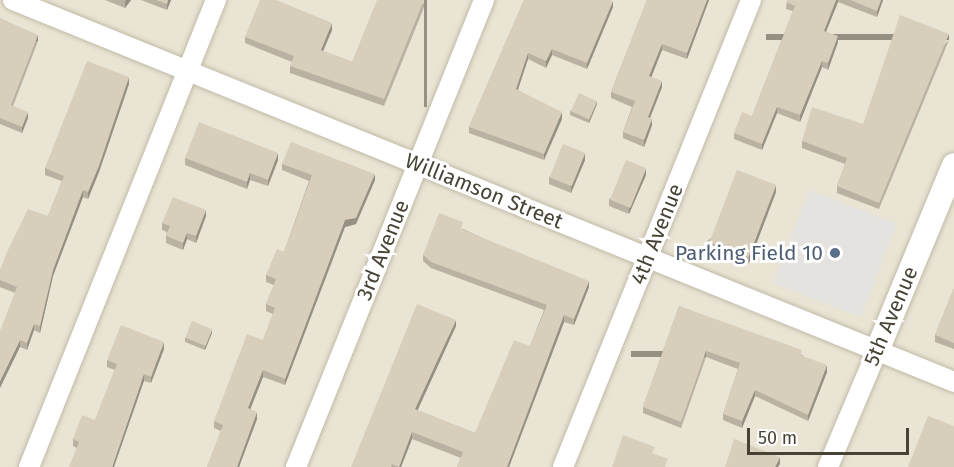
<!DOCTYPE html>
<html>
<head>
<meta charset="utf-8">
<style>
  body { margin:0 }
  #map { position:relative; width:954px; height:467px; overflow:hidden; background:#f4f1e6; font-family:"Fira Sans",sans-serif }
  div>[style] { position:absolute }
  .residential>* { inset:0; background:#e9e4d4; transform-origin:0 0 }
  .parking>* { inset:0; background:#e5e3df; transform-origin:0 0 }
  .roads { filter:drop-shadow(0 0 2px #c1baa8) drop-shadow(0 0 2px #c1baa8) }
  .minor>* { height:20px; margin:-10px; padding:0 10px; transform-origin:10px; border-radius:10px; background:#fff }
  .tertiary>* { height:24px; margin:-12px; padding:0 12px; transform-origin:12px; border-radius:12px; background:#fff }
  .wall>* { inset:0; background:#b9b1a1 }
  .shaded-wall>* { inset:0; background:#969083; transform-origin:0 0 }
  .building>* { inset:0; background:#d7cebb; transform-origin:0 0 }
  .dots>* { width:16px; height:16px; translate:-50% -50%; box-sizing:border-box; border:3px solid #fff; border-radius:50% }
  span { translate:-50% -50%; white-space:nowrap; text-align:center; line-height:1.15; -webkit-text-stroke:6px #fff; paint-order:stroke }
  .street-label { font-size:21px; color:#484235 }
  .service-label { font-size:21px; color:#4e5e75 }
  .right { translate:-100% -50%; text-align:right }
  .scale { position:absolute; left:747px; top:428px; width:162px; height:27px; box-sizing:border-box; border:3px solid #484235; border-top:0; padding-left:8px; font-size:18px; line-height:21px; white-space:nowrap; color:#484235; -webkit-text-stroke:4px #fff; paint-order:stroke }
</style>
</head>
<body>
<div id="map">
  <div class="residential">
    <div style="left:0;top:0;width:954px;height:467px"></div>
  </div>
  <div class="parking">
    <div style="left:809px;top:190px;width:94px;height:100px;rotate:21deg"></div>
  </div>
  <div class="roads">
    <div class="minor">
      <div style="left:13px;top:0;width:1016px;rotate:22.09deg"></div>
      <div style="left:29px;top:467px;width:503px;rotate:-68.18deg"></div>
      <div style="left:296px;top:467px;width:503px;rotate:-68.07deg"></div>
      <div style="left:563px;top:467px;width:503px;rotate:-68.07deg"></div>
      <div style="left:828px;top:467px;width:126px;rotate:-67.1deg"></div>
    </div>
    <div class="tertiary">
      <div style="left:877px;top:351px;width:201px;rotate:-67.5deg"></div>
    </div>
  </div>
  <div class="wall">
    <div style="clip-path:polygon(105px 0,131px 0,125px 8px)"></div>
    <div style="clip-path:polygon(141px 0,171px 0,167px 10px)"></div>
    <div style="clip-path:polygon(427px 0,384px 106px,290px 73px,290px 66px,292px 62px,245px 43px,245px 37px,332px 30px,323px 51px,352px 62px)"></div>
    <div style="clip-path:polygon(524px 0,613px 7px,587px 69px,552px 55px,546px 68px,528px 59px,518px 90px,562px 119px,544px 160px,469px 133px,469px 127px)"></div>
    <div style="clip-path:polygon(647px 0,709px 0,687px 59px,662px 50px,651px 77px,662px 87px,650px 118px,652px 125px,644px 147px,623px 138px,623px 132px,632px 107px,611px 98px,611px 92px)"></div>
    <div style="clip-path:polygon(787px 0,883px 0,877px 17px,838px 2px,826px 31px,838px 42px,828px 70px,822px 67px,800px 122px,777px 113px,762px 150px,734px 139px,734px 133px,752px 116px,793px 11px,786px 9px)"></div>
    <div style="clip-path:polygon(0 18px,38px 41px,13px 106px,28px 118px,22px 133px,0 124px)"></div>
    <div style="clip-path:polygon(949px 40px,879px 209px,837px 193px,837px 186px,845px 164px,802px 148px,802px 141px,863px 124px)"></div>
    <div style="clip-path:polygon(129px 84px,99px 172px,88px 199px,83px 197px,53px 276px,40px 333px,34px 330px,27px 350px,20px 347px,15px 293px,0 287px,0 270px,48px 216px,62px 181px,45px 175px,45px 168px)"></div>
    <div style="clip-path:polygon(597px 104px,589px 123px,570px 115px,570px 111px)"></div>
    <div style="clip-path:polygon(185px 158px,278px 160px,268px 186px,250px 180px,247px 189px,185px 165px)"></div>
    <div style="clip-path:polygon(585px 160px,571px 193px,549px 184px,549px 177px)"></div>
    <div style="clip-path:polygon(282px 164px,375px 180px,356px 224px,345px 227px,285px 385px,263px 377px,250px 409px,257px 419px,239px 467px,207px 467px,221px 431px,214px 428px,214px 421px,263px 340px,273px 314px,266px 311px,266px 304px,274px 285px,266px 282px,266px 275px,284px 252px,309px 181px,282px 170px)"></div>
    <div style="clip-path:polygon(646px 175px,629px 214px,609px 206px,609px 199px)"></div>
    <div style="clip-path:polygon(776px 192px,749px 263px,707px 247px,707px 241px)"></div>
    <div style="clip-path:polygon(206px 216px,196px 243px,187px 239px,183px 250px,166px 243px,166px 236px,167px 232px,162px 230px,162px 223px)"></div>
    <div style="clip-path:polygon(463px 229px,589px 287px,574px 325px,564px 322px,509px 467px,457px 467px,461px 458px,412px 439px,401px 467px,351px 467px,456px 326px,417px 410px,475px 433px,530px 346px,544px 310px,431px 268px,423px 261px,423px 255px)"></div>
    <div style="clip-path:polygon(954px 288px,954px 349px,935px 342px,935px 335px)"></div>
    <div style="clip-path:polygon(679px 306px,802px 355px,827px 372px,808px 421px,755px 396px,742px 428px,723px 420px,723px 414px,738px 369px,706px 357px,681px 428px,643px 413px,643px 407px)"></div>
    <div style="clip-path:polygon(212px 333px,205px 350px,185px 342px,185px 338px)"></div>
    <div style="clip-path:polygon(164px 349px,151px 383px,144px 381px,77px 448px,73px 446px,73px 439px,95px 420px,115px 370px,107px 367px,107px 360px)"></div>
  </div>
  <div class="shaded-wall">
    <div style="clip-path:polygon(126px 0,131px 0,125px 8px,125px 2px)"></div>
    <div style="clip-path:polygon(168px 0,171px 0,167px 10px,167px 4px)"></div>
    <div style="left:424px;top:0;width:3px;height:107px"></div>
    <div style="clip-path:polygon(707px 0,709px 0,687px 59px,687px 53px)"></div>
    <div style="clip-path:polygon(836px 0,838px 0,838px 2px,824px 37px,824px 31px)"></div>
    <div style="clip-path:polygon(881px 0,883px 0,877px 17px,877px 11px)"></div>
    <div style="clip-path:polygon(613px 1px,613px 7px,587px 69px,587px 63px)"></div>
    <div style="clip-path:polygon(332px 23px,332px 30px,321px 56px,321px 50px)"></div>
    <div style="left:949px;top:34px;width:6px;height:183px;rotate:90deg"></div>
    <div style="left:38px;top:35px;width:6px;height:75px;rotate:90deg"></div>
    <div style="clip-path:polygon(838px 36px,838px 42px,828px 70px,828px 63px)"></div>
    <div style="clip-path:polygon(662px 44px,662px 50px,649px 83px,649px 76px)"></div>
    <div style="clip-path:polygon(552px 49px,552px 55px,546px 68px,546px 61px)"></div>
    <div style="clip-path:polygon(528px 53px,528px 59px,516px 95px,516px 89px)"></div>
    <div style="clip-path:polygon(822px 61px,822px 67px,800px 122px,800px 115px)"></div>
    <div style="clip-path:polygon(129px 77px,129px 84px,99px 172px,88px 199px,88px 192px)"></div>
    <div style="clip-path:polygon(662px 81px,662px 87px,648px 123px,648px 117px)"></div>
    <div style="clip-path:polygon(597px 101px,597px 104px,589px 123px,589px 120px)"></div>
    <div style="clip-path:polygon(777px 107px,777px 113px,762px 150px,762px 144px)"></div>
    <div style="clip-path:polygon(28px 112px,28px 118px,22px 133px,22px 127px)"></div>
    <div style="clip-path:polygon(562px 112px,562px 119px,544px 160px,544px 154px)"></div>
    <div style="clip-path:polygon(652px 119px,652px 125px,644px 147px,644px 140px)"></div>
    <div style="clip-path:polygon(278px 153px,278px 160px,268px 186px,268px 180px)"></div>
    <div style="clip-path:polygon(585px 153px,585px 160px,571px 193px,571px 186px)"></div>
    <div style="clip-path:polygon(646px 168px,646px 175px,629px 214px,629px 207px)"></div>
    <div style="clip-path:polygon(250px 173px,250px 180px,247px 189px,247px 182px)"></div>
    <div style="clip-path:polygon(375px 174px,375px 180px,356px 224px,345px 227px,285px 385px,285px 379px,345px 220px)"></div>
    <div style="clip-path:polygon(776px 185px,776px 192px,749px 263px,749px 256px)"></div>
    <div style="clip-path:polygon(83px 190px,83px 197px,53px 276px,40px 333px,40px 326px,53px 270px)"></div>
    <div style="clip-path:polygon(206px 210px,206px 216px,196px 243px,196px 236px)"></div>
    <div style="clip-path:polygon(187px 233px,187px 239px,183px 250px,183px 243px)"></div>
    <div style="clip-path:polygon(589px 281px,589px 287px,574px 325px,574px 319px)"></div>
    <div style="clip-path:polygon(564px 315px,564px 322px,509px 467px,507px 467px)"></div>
    <div style="clip-path:polygon(456px 320px,456px 326px,415px 416px,415px 409px)"></div>
    <div style="clip-path:polygon(34px 324px,34px 330px,27px 350px,27px 343px)"></div>
    <div style="clip-path:polygon(212px 329px,212px 333px,205px 350px,205px 346px)"></div>
    <div style="clip-path:polygon(20px 340px,20px 347px,0 388px,0 381px)"></div>
    <div style="clip-path:polygon(164px 342px,164px 349px,151px 383px,151px 377px)"></div>
    <div style="left:706px;top:351px;width:6px;height:75px;rotate:90deg"></div>
    <div style="clip-path:polygon(827px 365px,827px 372px,808px 421px,808px 415px)"></div>
    <div style="clip-path:polygon(263px 370px,263px 377px,248px 415px,248px 408px)"></div>
    <div style="clip-path:polygon(144px 374px,144px 381px,114px 467px,112px 467px)"></div>
    <div style="clip-path:polygon(755px 390px,755px 396px,742px 428px,742px 421px)"></div>
    <div style="clip-path:polygon(257px 412px,257px 419px,239px 467px,237px 467px)"></div>
    <div style="clip-path:polygon(412px 432px,412px 439px,401px 467px,399px 467px)"></div>
    <div style="clip-path:polygon(780px 457px,780px 464px,778px 467px,775px 467px)"></div>
  </div>
  <div class="building">
    <div style="clip-path:polygon(156px 0,168px 0,167px 4px)"></div>
    <div style="clip-path:polygon(260px 0,276px 0,332px 23px,321px 50px,352px 62px,377px 0,424px 0,384px 99px,290px 66px,294px 56px,245px 37px)"></div>
    <div style="clip-path:polygon(524px 0,610px 0,613px 1px,587px 63px,552px 49px,546px 61px,528px 53px,516px 89px,562px 112px,544px 154px,469px 127px)"></div>
    <div style="clip-path:polygon(647px 0,707px 0,687px 53px,662px 44px,649px 76px,662px 81px,648px 117px,652px 119px,644px 140px,623px 132px,635px 101px,611px 92px)"></div>
    <div style="clip-path:polygon(787px 0,836px 0,824px 31px,838px 36px,828px 63px,822px 61px,800px 115px,777px 107px,762px 144px,734px 133px,742px 112px,752px 116px,795px 6px,786px 2px)"></div>
    <div style="clip-path:polygon(850px 0,881px 0,877px 11px)"></div>
    <div style="clip-path:polygon(900px 15px,949px 34px,879px 203px,837px 186px,847px 158px,802px 141px,812px 107px,863px 124px)"></div>
    <div style="clip-path:polygon(0 18px,38px 35px,11px 105px,28px 112px,22px 127px,0 118px)"></div>
    <div style="clip-path:polygon(87px 61px,129px 77px,99px 166px,88px 192px,83px 190px,53px 270px,40px 326px,34px 324px,27px 343px,20px 340px,0 381px,0 331px,17px 287px,0 280px,0 270px,7px 252px,28px 209px,48px 216px,64px 176px,45px 168px)"></div>
    <div style="left:579px;top:93px;width:20px;height:20px;rotate:24deg"></div>
    <div style="clip-path:polygon(199px 122px,278px 153px,268px 180px,250px 173px,247px 182px,185px 158px)"></div>
    <div style="clip-path:polygon(291px 142px,375px 174px,356px 218px,345px 220px,285px 379px,263px 370px,248px 408px,257px 412px,237px 467px,207px 467px,223px 425px,214px 421px,247px 334px,263px 340px,275px 308px,266px 304px,276px 279px,266px 275px,277px 249px,284px 252px,312px 175px,282px 164px)"></div>
    <div style="left:563px;top:144px;width:24px;height:36px;rotate:22deg"></div>
    <div style="left:626px;top:160px;width:22px;height:43px;rotate:22deg"></div>
    <div style="left:737px;top:170px;width:42px;height:77px;rotate:21deg"></div>
    <div style="clip-path:polygon(173px 197px,206px 210px,196px 236px,187px 233px,183px 243px,166px 236px,170px 226px,162px 223px)"></div>
    <div style="clip-path:polygon(439px 213px,463px 222px,461px 229px,589px 281px,574px 319px,564px 315px,507px 467px,457px 467px,463px 452px,412px 432px,399px 467px,392px 464px,391px 467px,351px 467px,417px 304px,456px 320px,415px 409px,475px 433px,514px 340px,530px 346px,547px 305px,431px 262px,423px 255px)"></div>
    <div style="clip-path:polygon(954px 288px,954px 343px,935px 335px)"></div>
    <div style="clip-path:polygon(679px 306px,802px 350px,800px 355px,827px 365px,808px 415px,755px 390px,742px 421px,723px 414px,740px 363px,706px 351px,681px 422px,643px 407px)"></div>
    <div style="left:192px;top:321px;width:22px;height:18px;rotate:22deg"></div>
    <div style="clip-path:polygon(121px 325px,164px 342px,151px 377px,144px 374px,112px 467px,69px 467px,79px 442px,73px 439px,82px 415px,95px 420px,117px 364px,107px 360px)"></div>
    <div style="clip-path:polygon(928px 416px,954px 426px,954px 467px,908px 467px)"></div>
    <div style="clip-path:polygon(623px 435px,655px 447px,652px 453px,668px 459px,665px 467px,612px 467px)"></div>
    <div style="clip-path:polygon(734px 439px,780px 457px,775px 467px,725px 467px)"></div>
  </div>
  <div class="dots">
    <div style="left:835px;top:253px;background:#5c6f8a"></div>
  </div>
  <div class="street-label">
    <span style="left:484px;top:191px;rotate:22deg">Williamson Street</span>
    <span style="left:657px;top:234px;rotate:-68deg">4th Avenue</span>
    <span style="left:383px;top:250px;rotate:-68deg">3rd Avenue</span>
    <span style="left:891px;top:316px;rotate:-67deg">5th Avenue</span>
  </div>
  <div class="service-label">
    <span class="right" style="left:823px;top:253px">Parking Field 10</span>
  </div>
  <div class="scale">50 m</div>
</div>
</body>
</html>
